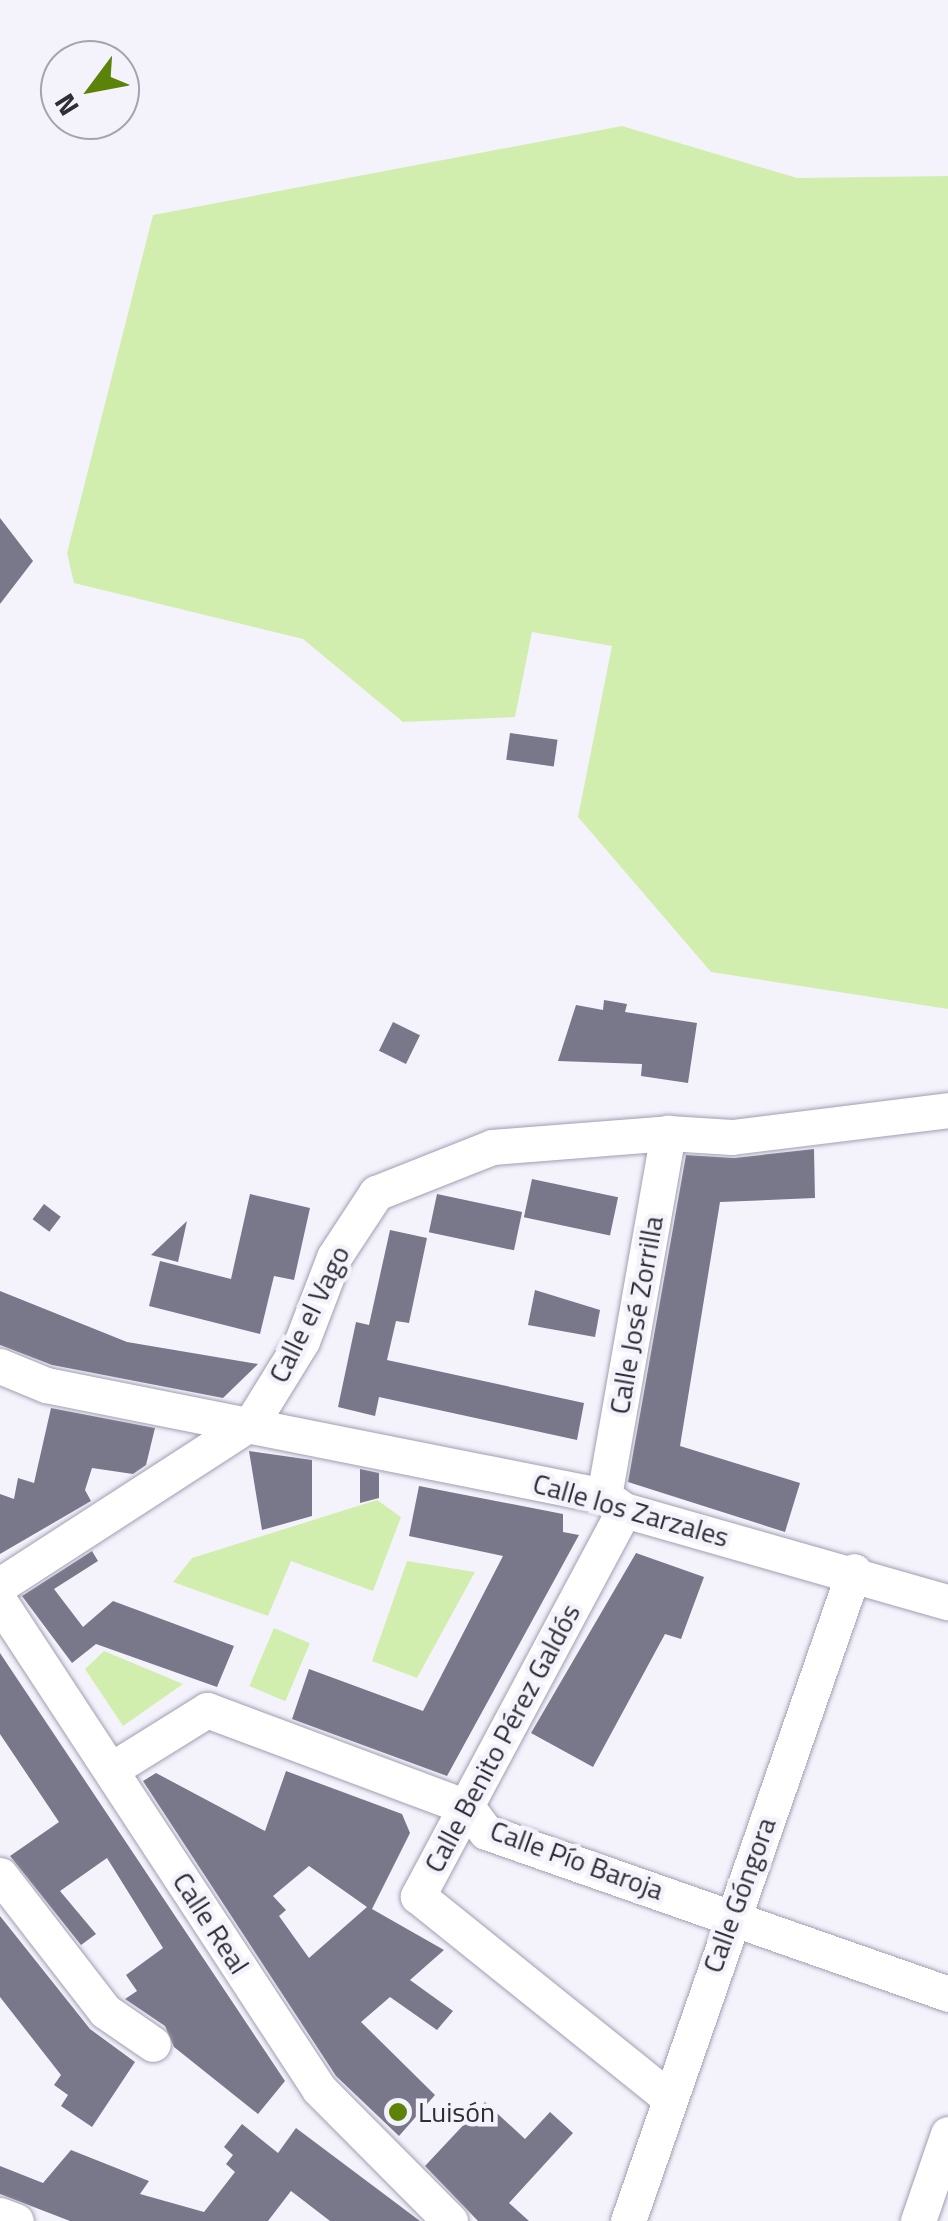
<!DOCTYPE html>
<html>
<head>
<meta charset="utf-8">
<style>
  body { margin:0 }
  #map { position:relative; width:948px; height:2221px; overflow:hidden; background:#f4f3fc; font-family:"Titillium Web",sans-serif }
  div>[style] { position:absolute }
  .green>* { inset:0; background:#d1eeaf; transform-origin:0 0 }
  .building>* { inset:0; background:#79778a; transform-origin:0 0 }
  .roads { filter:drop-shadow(0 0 2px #a19fb2) drop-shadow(0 0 2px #a19fb2) }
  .minor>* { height:35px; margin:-17.5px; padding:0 17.5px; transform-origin:17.5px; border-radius:17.5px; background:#fff }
  .dots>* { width:28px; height:28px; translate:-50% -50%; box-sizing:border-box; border:5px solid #f4f3fc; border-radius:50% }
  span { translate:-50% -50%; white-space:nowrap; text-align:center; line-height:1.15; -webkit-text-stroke:9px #f4f3fc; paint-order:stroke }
  .street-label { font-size:28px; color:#2f2e36 }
  .poi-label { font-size:28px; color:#2f2e36 }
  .left { translate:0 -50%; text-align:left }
  .north { position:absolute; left:40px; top:40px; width:100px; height:100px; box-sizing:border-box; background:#f4f3fc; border:2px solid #a5a4ad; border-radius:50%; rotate:238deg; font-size:28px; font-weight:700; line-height:40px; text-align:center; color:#2f2e36 }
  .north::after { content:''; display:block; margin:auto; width:35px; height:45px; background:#5b8307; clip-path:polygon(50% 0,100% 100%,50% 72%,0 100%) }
</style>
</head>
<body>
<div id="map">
  <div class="green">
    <div style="clip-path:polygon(622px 126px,797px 178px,948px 176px,948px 1009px,711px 972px,578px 817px,612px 646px,532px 632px,515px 717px,403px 722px,303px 639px,74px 583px,67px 553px,153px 215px)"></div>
    <div style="clip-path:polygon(377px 1500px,401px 1517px,373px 1591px,291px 1561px,268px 1616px,173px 1582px,192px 1558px)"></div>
    <div style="clip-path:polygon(407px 1561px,475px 1572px,417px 1678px,372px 1661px)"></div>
    <div style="left:274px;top:1628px;width:39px;height:63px;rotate:23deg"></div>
    <div style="clip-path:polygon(104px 1651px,183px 1684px,123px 1726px,85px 1669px)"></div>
  </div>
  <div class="building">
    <div style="clip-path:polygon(0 518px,33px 561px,0 604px)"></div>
    <div style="left:510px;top:733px;width:48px;height:27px;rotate:8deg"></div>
    <div style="clip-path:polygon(604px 1000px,627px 1004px,625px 1012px,697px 1023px,688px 1083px,641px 1076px,642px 1064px,558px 1061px,576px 1005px,603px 1010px)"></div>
    <div style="left:393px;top:1022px;width:30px;height:32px;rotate:26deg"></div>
    <div style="clip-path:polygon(814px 1149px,815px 1198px,720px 1202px,680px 1446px,800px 1483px,785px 1532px,628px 1482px,686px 1155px,734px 1158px)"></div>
    <div style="left:532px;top:1179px;width:88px;height:39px;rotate:12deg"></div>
    <div style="clip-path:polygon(250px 1194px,310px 1208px,294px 1280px,274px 1276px,260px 1334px,149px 1306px,160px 1261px,231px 1279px)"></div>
    <div style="left:437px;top:1194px;width:87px;height:39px;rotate:12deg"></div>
    <div style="left:44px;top:1204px;width:21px;height:19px;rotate:37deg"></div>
    <div style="clip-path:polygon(187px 1221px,178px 1262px,151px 1255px)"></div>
    <div style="clip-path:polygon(390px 1230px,427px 1238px,409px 1323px,396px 1321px,387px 1360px,584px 1403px,577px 1440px,379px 1397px,375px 1416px,338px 1407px,356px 1322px,369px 1325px)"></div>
    <div style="clip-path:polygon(535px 1290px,600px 1310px,595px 1337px,528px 1325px)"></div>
    <div style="clip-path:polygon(0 1291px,127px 1342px,258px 1364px,223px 1398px,52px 1365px,0 1345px)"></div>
    <div style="clip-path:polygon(51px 1408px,155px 1428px,146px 1465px,133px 1474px,92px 1468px,85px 1490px,91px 1501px,0 1554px,0 1494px,14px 1499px,18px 1478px,34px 1483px)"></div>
    <div style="clip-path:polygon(249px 1451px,312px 1460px,312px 1516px,262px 1530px)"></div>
    <div style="clip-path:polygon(360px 1469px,379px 1473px,379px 1498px,360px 1503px)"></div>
    <div style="clip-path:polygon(419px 1486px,563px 1514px,563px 1532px,579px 1535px,447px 1776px,292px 1719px,309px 1669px,423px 1711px,503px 1556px,409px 1536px)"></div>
    <div style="clip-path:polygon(92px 1551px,98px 1561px,54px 1589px,83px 1627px,113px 1601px,234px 1646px,217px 1687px,96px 1644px,72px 1663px,22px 1596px)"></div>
    <div style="clip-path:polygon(636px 1553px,704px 1577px,681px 1639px,665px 1634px,593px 1767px,531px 1733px)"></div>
    <div style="clip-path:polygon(0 1653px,285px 2081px,258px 2114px,174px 2047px,165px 2026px,125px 1999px,137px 1991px,126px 1975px,163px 1948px,107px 1858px,60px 1891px,96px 1934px,81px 1945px,10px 1856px,59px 1822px,0 1734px)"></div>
    <div style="clip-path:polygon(evenodd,286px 1771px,402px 1814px,410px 1833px,372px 1909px,444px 1950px,410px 1980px,453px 2011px,437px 2030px,390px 1997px,361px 2022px,435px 2095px,399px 2136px,336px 2076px,143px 1781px,156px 1773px,265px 1831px,286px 1771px,309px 1866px,367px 1907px,309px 1958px,279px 1916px,286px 1910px,273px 1896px,309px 1866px)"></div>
    <div style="clip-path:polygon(0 1916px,90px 2029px,135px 2062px,92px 2127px,61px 2106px,68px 2095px,54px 2085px,61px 2075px,0 1997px)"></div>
    <div style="clip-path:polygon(485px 2102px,525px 2139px,550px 2112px,573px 2133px,509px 2203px,529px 2221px,478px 2221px,425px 2166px)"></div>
    <div style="clip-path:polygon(242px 2124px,278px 2153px,296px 2128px,420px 2221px,330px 2221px,291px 2191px,268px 2221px,70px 2221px,0 2194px,0 2166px,43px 2183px,71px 2150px,149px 2181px,140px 2194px,204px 2212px,235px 2172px,226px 2164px,233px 2155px,224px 2147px)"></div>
  </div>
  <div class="roads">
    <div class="minor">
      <div style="left:0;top:1366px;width:50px;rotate:22.4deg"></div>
      <div style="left:46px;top:1385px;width:569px;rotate:11.25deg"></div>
      <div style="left:604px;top:1496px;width:24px;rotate:35deg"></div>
      <div style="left:624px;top:1510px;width:337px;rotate:15.9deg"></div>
      <div style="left:604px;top:1496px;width:369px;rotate:-80deg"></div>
      <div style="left:624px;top:1510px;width:438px;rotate:118.1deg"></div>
      <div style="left:418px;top:1896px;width:319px;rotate:38.8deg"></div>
      <div style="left:0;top:1585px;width:300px;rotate:-32.9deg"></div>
      <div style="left:252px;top:1422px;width:95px;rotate:-58.3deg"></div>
      <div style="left:302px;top:1341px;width:90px;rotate:-69.1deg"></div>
      <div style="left:334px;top:1257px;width:77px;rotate:-56.7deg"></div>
      <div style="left:376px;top:1193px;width:125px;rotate:-21.6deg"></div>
      <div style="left:492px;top:1147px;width:177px;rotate:-4.5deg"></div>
      <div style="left:668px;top:1133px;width:64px;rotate:3.6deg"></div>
      <div style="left:732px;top:1137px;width:218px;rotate:-7.1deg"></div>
      <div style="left:0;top:1602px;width:582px;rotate:56.77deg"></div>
      <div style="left:319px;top:2089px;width:186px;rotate:45.2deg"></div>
      <div style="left:112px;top:1769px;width:112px;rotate:-31.8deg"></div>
      <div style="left:207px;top:1710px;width:278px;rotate:20.5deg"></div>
      <div style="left:467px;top:1807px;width:31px;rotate:53deg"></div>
      <div style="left:486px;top:1832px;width:490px;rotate:19.3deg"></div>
      <div style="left:0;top:1875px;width:172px;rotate:52.3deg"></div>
      <div style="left:105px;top:2011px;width:58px;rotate:34.5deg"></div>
      <div style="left:0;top:2215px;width:17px;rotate:21deg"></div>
      <div style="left:628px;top:2221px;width:688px;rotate:-70.83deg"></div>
      <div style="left:918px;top:2221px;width:92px;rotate:-71deg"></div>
    </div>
  </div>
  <div class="dots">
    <div style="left:398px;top:2112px;background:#5b8307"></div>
  </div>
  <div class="street-label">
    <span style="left:309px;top:1314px;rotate:-64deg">Calle el Vago</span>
    <span style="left:636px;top:1315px;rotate:-80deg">Calle José Zorrilla</span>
    <span style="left:631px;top:1510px;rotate:16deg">Calle los Zarzales</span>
    <span style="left:502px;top:1738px;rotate:-62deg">Calle Benito Pérez Galdós</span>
    <span style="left:577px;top:1860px;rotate:20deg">Calle Pío Baroja</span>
    <span style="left:739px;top:1895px;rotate:-70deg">Calle Góngora</span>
    <span style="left:211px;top:1923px;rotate:57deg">Calle Real</span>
  </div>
  <div class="poi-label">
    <span class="left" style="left:418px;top:2112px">Luisón</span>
  </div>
  <div class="north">N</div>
</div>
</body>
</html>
